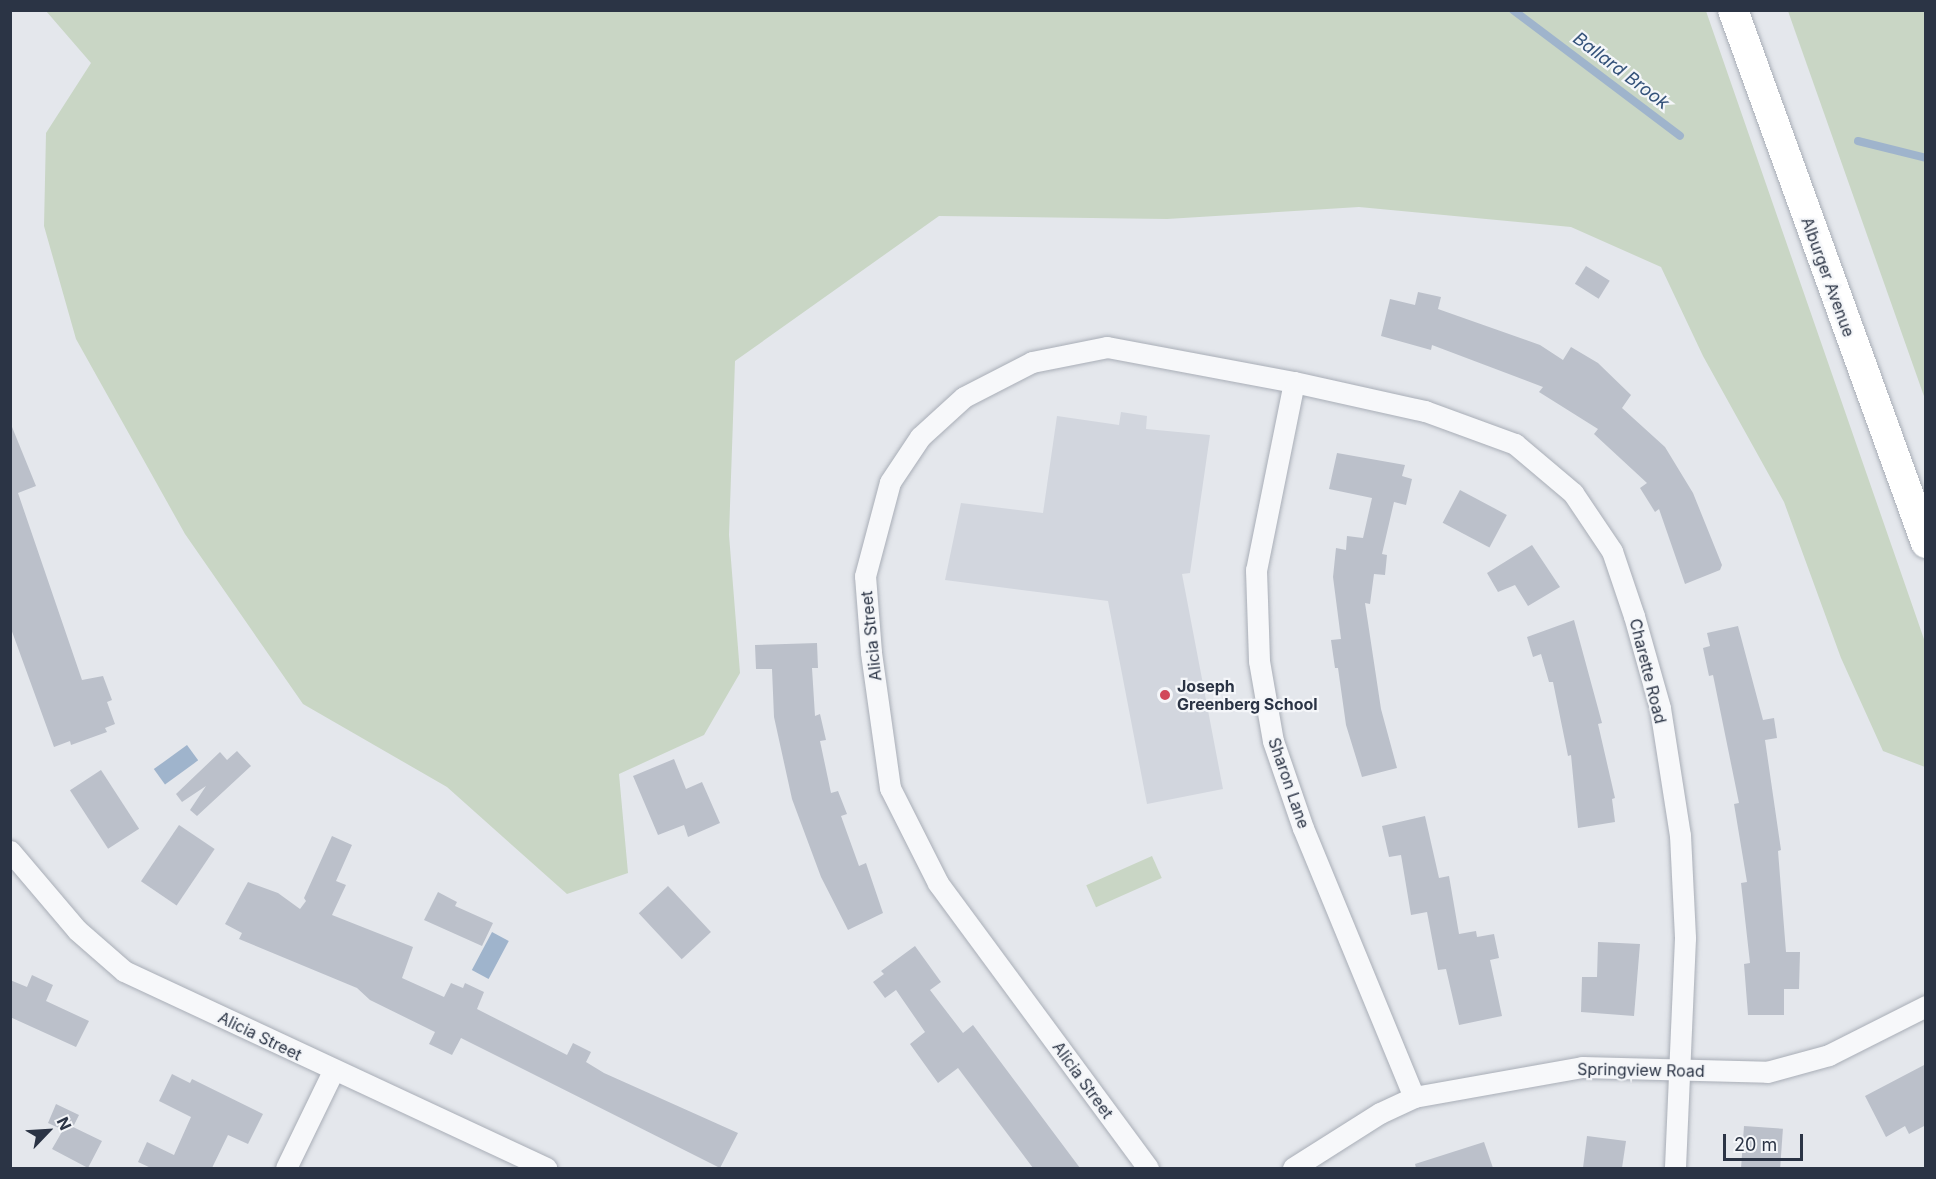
<!DOCTYPE html>
<html>
<head>
<meta charset="utf-8">
<style>
  body { margin:0 }
  #map { position:relative; width:1936px; height:1179px; overflow:hidden; background:#e4e7ec; font-family:Inter,sans-serif }
  div>[style] { position:absolute }
  .built>* { inset:0; background:#d2d6de }
  .green>* { inset:0; background:#c9d6c5; transform-origin:0 0 }
  .water>* { inset:0; background:#9fb4cc; transform-origin:0 0 }
  .stream>* { height:8px; margin:-4px; padding:0 4px; transform-origin:4px; border-radius:4px; background:#9fb4cc }
  .building>* { inset:0; background:#bbc0ca; transform-origin:0 0 }
  .roads { filter:drop-shadow(0 0 2px #a9aeb7) drop-shadow(0 0 2px #a9aeb7) }
  .street>* { height:21px; margin:-10.5px; padding:0 10.5px; transform-origin:10.5px; border-radius:10.5px; background:#f7f8fa }
  .secondary>* { height:30px; margin:-15px; padding:0 15px; transform-origin:15px; border-radius:15px; background:#fff }
  .dots>* { width:16px; height:16px; translate:-50% -50%; box-sizing:border-box; border:3px solid #f4f6f9; border-radius:50% }
  span { translate:-50% -50%; white-space:nowrap; text-align:center; line-height:1.15; -webkit-text-stroke:4.5px #f4f6f9; paint-order:stroke }
  .street-label { font-size:16px; color:#2b3445 }
  .poi-label { font-size:16px; color:#2b3445; font-weight:700 }
  .left { translate:0 -50%; text-align:left }
  .water-label { font-size:18px; color:#34527a; font-style:italic }
  .frame { position:absolute; inset:0; border:12px solid #2b3445; pointer-events:none }
  .north { position:absolute; left:18px; top:1101px; width:60px; height:60px; -webkit-text-stroke:4px #f4f6f9; paint-order:stroke; rotate:65deg; font-size:16px; font-weight:700; line-height:24px; text-align:center; color:#2b3445 }
  .north::after { content:''; display:block; margin:auto; width:21px; height:27px; background:#2b3445; clip-path:polygon(50% 0,100% 100%,50% 72%,0 100%) }
  .scale { position:absolute; left:1723px; top:1134px; width:80px; height:27px; box-sizing:border-box; border:3px solid #2b3445; border-top:0; padding-left:8px; font-size:18px; line-height:21px; white-space:nowrap; color:#2b3445; -webkit-text-stroke:4px #f4f6f9; paint-order:stroke }
</style>
</head>
<body>
<div id="map">
  <div class="built">
    <div style="clip-path:polygon(1121px 412px,1147px 416px,1146px 429px,1210px 435px,1190px 573px,1182px 574px,1223px 789px,1147px 804px,1108px 601px,945px 580px,961px 503px,1043px 513px,1057px 416px,1119px 425px)"></div>
  </div>
  <div class="green">
    <div style="clip-path:polygon(46px 11px,1706px 11px,1925px 642px,1925px 767px,1883px 751px,1841px 658px,1784px 502px,1703px 356px,1661px 267px,1571px 227px,1359px 207px,1167px 219px,939px 216px,735px 361px,729px 535px,740px 673px,704px 735px,619px 774px,628px 873px,567px 894px,447px 787px,303px 704px,185px 534px,76px 339px,44px 226px,46px 133px,91px 63px)"></div>
    <div style="clip-path:polygon(1788px 11px,1925px 11px,1925px 399px,1795px 31px)"></div>
    <div style="left:1152px;top:856px;width:24px;height:72px;rotate:66deg"></div>
  </div>
  <div class="water">
    <div style="left:187px;top:745px;width:19px;height:41px;rotate:54deg"></div>
    <div style="left:492px;top:932px;width:19px;height:43px;rotate:28deg"></div>
  </div>
  <div class="stream">
    <div style="left:1513px;top:10px;width:209px;rotate:37deg"></div>
    <div style="left:1858px;top:141px;width:70px;rotate:14deg"></div>
  </div>
  <div class="building">
    <div style="left:1586px;top:266px;width:28px;height:21px;rotate:32deg"></div>
    <div style="clip-path:polygon(1418px 292px,1441px 297px,1438px 309px,1540px 345px,1563px 360px,1571px 347px,1598px 363px,1631px 395px,1622px 408px,1665px 447px,1693px 493px,1722px 565px,1720px 570px,1685px 584px,1659px 509px,1655px 512px,1640px 488px,1647px 483px,1594px 434px,1598px 429px,1539px 392px,1543px 387px,1432px 345px,1431px 350px,1381px 336px,1390px 299px,1415px 305px)"></div>
    <div style="clip-path:polygon(10px 422px,36px 486px,18px 493px,82px 680px,103px 676px,112px 700px,107px 702px,115px 724px,105px 728px,107px 732px,71px 745px,70px 741px,54px 747px,10px 626px)"></div>
    <div style="clip-path:polygon(1337px 453px,1405px 465px,1402px 476px,1412px 479px,1406px 505px,1394px 502px,1382px 554px,1387px 555px,1385px 575px,1374px 574px,1370px 604px,1365px 603px,1381px 709px,1397px 768px,1362px 777px,1346px 725px,1338px 668px,1335px 668px,1331px 640px,1341px 639px,1333px 577px,1336px 548px,1346px 550px,1347px 536px,1363px 538px,1372px 498px,1329px 489px)"></div>
    <div style="left:1460px;top:490px;width:53px;height:37px;rotate:28deg"></div>
    <div style="clip-path:polygon(1532px 545px,1560px 587px,1528px 606px,1515px 585px,1498px 592px,1487px 573px)"></div>
    <div style="clip-path:polygon(1574px 620px,1602px 723px,1598px 724px,1615px 798px,1612px 799px,1615px 822px,1578px 828px,1571px 755px,1568px 756px,1553px 682px,1549px 682px,1541px 654px,1533px 657px,1527px 637px)"></div>
    <div style="clip-path:polygon(1738px 626px,1763px 720px,1774px 718px,1777px 738px,1765px 740px,1781px 850px,1778px 851px,1786px 952px,1800px 952px,1799px 989px,1784px 989px,1784px 1015px,1748px 1015px,1744px 964px,1750px 963px,1741px 883px,1747px 882px,1734px 804px,1739px 803px,1713px 675px,1709px 676px,1703px 648px,1710px 646px,1707px 633px)"></div>
    <div style="clip-path:polygon(817px 643px,818px 668px,812px 668px,815px 716px,820px 714px,826px 740px,820px 741px,831px 793px,838px 791px,847px 814px,841px 816px,859px 866px,866px 863px,883px 913px,848px 930px,821px 877px,792px 799px,774px 717px,772px 669px,756px 669px,755px 645px)"></div>
    <div style="clip-path:polygon(237px 751px,251px 766px,197px 816px,190px 810px,206px 786px,182px 802px,176px 794px,220px 752px,227px 760px)"></div>
    <div style="clip-path:polygon(674px 759px,686px 789px,702px 782px,720px 823px,688px 837px,684px 825px,658px 835px,633px 776px)"></div>
    <div style="left:101px;top:770px;width:70px;height:37px;rotate:57deg"></div>
    <div style="clip-path:polygon(1425px 816px,1439px 878px,1449px 876px,1459px 934px,1476px 931px,1477px 937px,1494px 934px,1499px 958px,1490px 960px,1502px 1016px,1459px 1025px,1446px 969px,1438px 970px,1427px 912px,1411px 915px,1401px 855px,1389px 857px,1382px 826px)"></div>
    <div style="left:179px;top:825px;width:43px;height:68px;rotate:34deg"></div>
    <div style="clip-path:polygon(332px 836px,352px 845px,336px 881px,346px 885px,332px 915px,413px 947px,402px 978px,444px 997px,451px 983px,463px 988px,465px 983px,484px 992px,477px 1009px,567px 1055px,573px 1043px,591px 1052px,586px 1062px,604px 1073px,738px 1133px,720px 1168px,461px 1038px,452px 1055px,429px 1044px,435px 1032px,370px 1000px,357px 988px,239px 939px,242px 933px,225px 924px,248px 882px,278px 893px,300px 909px,306px 901px,304px 898px)"></div>
    <div style="left:668px;top:886px;width:63px;height:40px;rotate:47deg"></div>
    <div style="clip-path:polygon(438px 892px,457px 902px,455px 906px,493px 923px,482px 946px,424px 920px)"></div>
    <div style="clip-path:polygon(1598px 942px,1640px 944px,1634px 1016px,1581px 1012px,1582px 977px,1597px 977px)"></div>
    <div style="clip-path:polygon(915px 946px,941px 982px,930px 990px,963px 1033px,973px 1025px,1080px 1168px,1033px 1168px,958px 1068px,938px 1083px,910px 1044px,925px 1032px,896px 990px,885px 998px,873px 982px,884px 974px,881px 971px)"></div>
    <div style="clip-path:polygon(32px 975px,53px 985px,46px 1001px,89px 1021px,76px 1047px,10px 1017px,10px 980px,27px 987px)"></div>
    <div style="clip-path:polygon(1926px 1064px,1926px 1125px,1909px 1134px,1905px 1126px,1886px 1137px,1865px 1096px)"></div>
    <div style="clip-path:polygon(172px 1074px,190px 1083px,192px 1079px,263px 1114px,248px 1144px,228px 1135px,212px 1168px,151px 1168px,138px 1162px,147px 1142px,174px 1155px,191px 1117px,159px 1101px)"></div>
    <div style="clip-path:polygon(56px 1104px,79px 1115px,73px 1127px,102px 1141px,88px 1168px,52px 1149px,63px 1130px,48px 1123px)"></div>
    <div style="left:1744px;top:1126px;width:39px;height:42px;rotate:4deg"></div>
    <div style="clip-path:polygon(1587px 1136px,1626px 1141px,1622px 1168px,1583px 1168px)"></div>
    <div style="clip-path:polygon(1484px 1142px,1493px 1168px,1416px 1168px,1415px 1164px)"></div>
  </div>
  <div class="roads">
    <div class="street">
      <div style="left:1294px;top:382px;width:192px;rotate:101.4deg"></div>
      <div style="left:1256px;top:570px;width:91px;rotate:88.1deg"></div>
      <div style="left:1259px;top:661px;width:81px;rotate:80.1deg"></div>
      <div style="left:1273px;top:741px;width:92px;rotate:71deg"></div>
      <div style="left:1303px;top:828px;width:291px;rotate:67.6deg"></div>
      <div style="left:10px;top:851px;width:104px;rotate:49.7deg"></div>
      <div style="left:77px;top:930px;width:62px;rotate:41.1deg"></div>
      <div style="left:124px;top:971px;width:466px;rotate:25deg"></div>
      <div style="left:286px;top:1168px;width:108px;rotate:-64.1deg"></div>
      <div style="left:1148px;top:1168px;width:354px;rotate:-126.4deg"></div>
      <div style="left:938px;top:883px;width:106px;rotate:-116.8deg"></div>
      <div style="left:890px;top:788px;width:137px;rotate:-98deg"></div>
      <div style="left:871px;top:652px;width:76px;rotate:-94.5deg"></div>
      <div style="left:865px;top:576px;width:97px;rotate:-75.1deg"></div>
      <div style="left:890px;top:482px;width:54px;rotate:-56.3deg"></div>
      <div style="left:920px;top:437px;width:59px;rotate:-42.3deg"></div>
      <div style="left:964px;top:397px;width:76px;rotate:-27.2deg"></div>
      <div style="left:1032px;top:362px;width:76px;rotate:-11.3deg"></div>
      <div style="left:1107px;top:347px;width:190px;rotate:10.6deg"></div>
      <div style="left:1294px;top:382px;width:134px;rotate:12.5deg"></div>
      <div style="left:1425px;top:411px;width:96px;rotate:20.1deg"></div>
      <div style="left:1515px;top:444px;width:76px;rotate:40.2deg"></div>
      <div style="left:1573px;top:493px;width:70px;rotate:56.1deg"></div>
      <div style="left:1612px;top:551px;width:69px;rotate:71.3deg"></div>
      <div style="left:1634px;top:616px;width:96px;rotate:74.2deg"></div>
      <div style="left:1660px;top:708px;width:129px;rotate:81.1deg"></div>
      <div style="left:1680px;top:835px;width:103px;rotate:87.2deg"></div>
      <div style="left:1685px;top:938px;width:230px;rotate:92.5deg"></div>
      <div style="left:1293px;top:1168px;width:103px;rotate:-32.3deg"></div>
      <div style="left:1380px;top:1113px;width:38px;rotate:-25deg"></div>
      <div style="left:1414px;top:1097px;width:171px;rotate:-10.1deg"></div>
      <div style="left:1582px;top:1067px;width:185px;rotate:1.5deg"></div>
      <div style="left:1767px;top:1072px;width:64px;rotate:-15.3deg"></div>
      <div style="left:1829px;top:1055px;width:109px;rotate:-26.8deg"></div>
    </div>
    <div class="secondary">
      <div style="left:1733px;top:10px;width:567px;rotate:70.09deg"></div>
    </div>
  </div>
  <div class="dots">
    <div style="left:1165px;top:695px;background:#d1495b"></div>
  </div>
  <div class="street-label">
    <span style="left:1828px;top:277px;rotate:70deg">Alburger Avenue</span>
    <span style="left:871px;top:636px;rotate:-96deg">Alicia Street</span>
    <span style="left:1648px;top:671px;rotate:76deg">Charette Road</span>
    <span style="left:1289px;top:783px;rotate:71deg">Sharon Lane</span>
    <span style="left:260px;top:1036px;rotate:26deg">Alicia Street</span>
    <span style="left:1641px;top:1070px;rotate:1deg">Springview Road</span>
    <span style="left:1083px;top:1080px;rotate:54deg">Alicia Street</span>
  </div>
  <div class="poi-label">
    <span class="left" style="left:1177px;top:695px">Joseph<br>Greenberg School</span>
  </div>
  <div class="water-label">
    <span style="left:1621px;top:71px;rotate:37deg">Ballard Brook</span>
  </div>
  <div class="frame"></div>
  <div class="north">N</div>
  <div class="scale">20 m</div>
</div>
</body>
</html>
